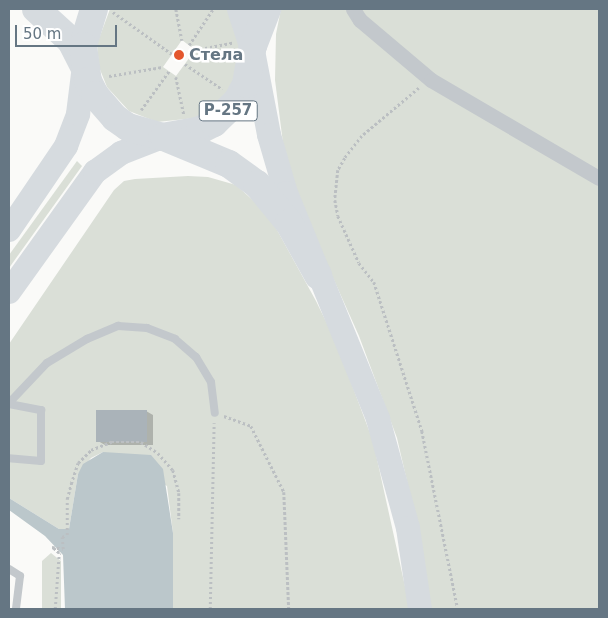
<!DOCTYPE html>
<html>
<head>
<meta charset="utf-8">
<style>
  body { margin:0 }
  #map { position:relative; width:608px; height:618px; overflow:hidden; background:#fafaf8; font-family:"DejaVu Sans",sans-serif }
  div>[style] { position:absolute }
  .green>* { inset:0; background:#dadfd7 }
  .water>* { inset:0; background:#bbc7cb }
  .shadow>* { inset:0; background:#0003 }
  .building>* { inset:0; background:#aab3b9; transform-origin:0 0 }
  .path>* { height:2.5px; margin-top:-1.25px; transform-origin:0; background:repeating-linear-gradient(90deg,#bbbfc2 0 2.5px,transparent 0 5px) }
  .lane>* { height:8px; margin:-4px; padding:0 4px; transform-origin:4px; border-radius:4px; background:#c3c8cc }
  .street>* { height:15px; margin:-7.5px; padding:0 7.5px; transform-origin:7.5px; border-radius:7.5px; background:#c3c8cc }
  .primary>* { height:24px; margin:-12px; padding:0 12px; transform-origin:12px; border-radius:12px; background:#d6dbdf }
  .highway>* { height:28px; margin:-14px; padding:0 14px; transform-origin:14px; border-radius:14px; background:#d6dbdf }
  .dots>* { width:14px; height:14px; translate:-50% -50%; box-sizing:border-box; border:2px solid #fff; border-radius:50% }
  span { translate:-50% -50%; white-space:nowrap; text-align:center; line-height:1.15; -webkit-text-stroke:5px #fff; paint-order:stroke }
  .shield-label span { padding:1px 4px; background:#fff; border:1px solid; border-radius:4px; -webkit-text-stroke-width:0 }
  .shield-label { font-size:15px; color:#657683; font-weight:700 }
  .poi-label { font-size:16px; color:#657683; font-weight:700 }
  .left { translate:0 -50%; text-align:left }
  .frame { position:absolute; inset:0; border:10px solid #657683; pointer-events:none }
  .scale { position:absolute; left:15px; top:25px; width:102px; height:22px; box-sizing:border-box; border:2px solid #657683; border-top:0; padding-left:6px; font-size:15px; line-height:18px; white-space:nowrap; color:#657683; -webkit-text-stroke:4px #fff; paint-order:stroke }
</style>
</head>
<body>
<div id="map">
  <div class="green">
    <div style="clip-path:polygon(evenodd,110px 9px,228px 9px,241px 41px,233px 84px,215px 107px,195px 118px,157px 122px,129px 111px,107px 87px,99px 67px,97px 44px,110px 9px,182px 40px,195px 50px,176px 76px,163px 67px,182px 40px)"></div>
    <div style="clip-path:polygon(281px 9px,599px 9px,599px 609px,430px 609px,419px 533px,397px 438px,359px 336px,305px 215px,285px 159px,275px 80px,276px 34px)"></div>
    <div style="clip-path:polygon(77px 161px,82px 166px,9px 268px,9px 255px)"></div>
    <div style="clip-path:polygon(188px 176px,208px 177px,236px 185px,257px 204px,271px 219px,316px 301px,335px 340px,373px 441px,410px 609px,173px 609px,173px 533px,167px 486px,103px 452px,91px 458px,78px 474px,69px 529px,59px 529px,9px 498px,9px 344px,114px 190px,124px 181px,135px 179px)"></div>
    <div style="clip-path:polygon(51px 553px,61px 561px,61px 609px,42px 609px,42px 561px)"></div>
  </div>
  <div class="water">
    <div style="clip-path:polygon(103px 452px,151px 455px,163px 469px,173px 533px,173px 609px,65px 609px,63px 555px,45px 536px,9px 510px,9px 498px,59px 529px,69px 529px,78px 474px,83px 464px)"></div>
  </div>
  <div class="shadow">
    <div style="clip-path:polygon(146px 411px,153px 415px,153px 445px,105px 445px,98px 441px)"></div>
  </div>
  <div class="building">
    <div style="left:96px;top:410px;width:51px;height:32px"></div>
  </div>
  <div class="path">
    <div style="left:176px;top:9px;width:32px;rotate:79deg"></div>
    <div style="left:113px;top:12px;width:72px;rotate:35.4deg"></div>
    <div style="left:189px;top:45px;width:43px;rotate:-56.3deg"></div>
    <div style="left:195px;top:50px;width:38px;rotate:-11deg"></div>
    <div style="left:185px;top:64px;width:45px;rotate:34deg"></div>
    <div style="left:109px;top:76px;width:54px;rotate:-9.6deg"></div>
    <div style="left:176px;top:77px;width:38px;rotate:78deg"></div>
    <div style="left:419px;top:88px;width:75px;rotate:139.9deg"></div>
    <div style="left:362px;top:136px;width:28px;rotate:128deg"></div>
    <div style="left:345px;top:158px;width:14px;rotate:120deg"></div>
    <div style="left:338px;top:170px;width:30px;rotate:96deg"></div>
    <div style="left:335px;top:200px;width:16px;rotate:79deg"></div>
    <div style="left:338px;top:216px;width:51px;rotate:65.9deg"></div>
    <div style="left:359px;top:263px;width:24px;rotate:52deg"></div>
    <div style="left:374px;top:282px;width:157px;rotate:72.1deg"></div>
    <div style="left:422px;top:431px;width:182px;rotate:78.6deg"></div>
    <div style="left:141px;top:110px;width:48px;rotate:-54.3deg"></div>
    <div style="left:224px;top:416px;width:29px;rotate:20deg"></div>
    <div style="left:251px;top:426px;width:74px;rotate:63.4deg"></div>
    <div style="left:284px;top:492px;width:117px;rotate:87.6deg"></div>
    <div style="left:55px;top:609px;width:56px;rotate:-85.9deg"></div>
    <div style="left:59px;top:553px;width:9px;rotate:-139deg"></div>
    <div style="left:52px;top:547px;width:11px;rotate:10deg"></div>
    <div style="left:63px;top:549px;width:12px;rotate:-95deg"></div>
    <div style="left:62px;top:537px;width:5px;rotate:-22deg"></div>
    <div style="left:67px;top:535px;width:36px;rotate:-90deg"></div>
    <div style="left:67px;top:499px;width:16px;rotate:-75deg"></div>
    <div style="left:71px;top:484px;width:22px;rotate:-72deg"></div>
    <div style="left:78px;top:463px;width:18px;rotate:-45deg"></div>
    <div style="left:91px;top:450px;width:22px;rotate:-22deg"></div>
    <div style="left:111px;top:442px;width:30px"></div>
    <div style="left:141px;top:442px;width:20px;rotate:33deg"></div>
    <div style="left:158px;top:453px;width:23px;rotate:49deg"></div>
    <div style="left:173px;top:470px;width:24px;rotate:75deg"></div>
    <div style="left:179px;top:493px;width:26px;rotate:90deg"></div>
    <div style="left:210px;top:609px;width:186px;rotate:-88.8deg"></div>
  </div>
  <div class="lane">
    <div style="left:9px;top:403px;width:55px;rotate:-46.5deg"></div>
    <div style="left:47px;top:363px;width:47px;rotate:-31deg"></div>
    <div style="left:87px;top:339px;width:34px;rotate:-23deg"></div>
    <div style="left:118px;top:326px;width:29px;rotate:4deg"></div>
    <div style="left:147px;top:328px;width:30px;rotate:21deg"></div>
    <div style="left:175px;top:339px;width:28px;rotate:41deg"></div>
    <div style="left:196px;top:357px;width:29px;rotate:59deg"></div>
    <div style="left:211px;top:382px;width:31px;rotate:83deg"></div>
    <div style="left:9px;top:404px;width:33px;rotate:11deg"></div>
    <div style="left:41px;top:410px;width:51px;rotate:90deg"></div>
    <div style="left:41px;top:461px;width:32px;rotate:-175deg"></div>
    <div style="left:9px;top:569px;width:13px;rotate:32deg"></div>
    <div style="left:20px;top:576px;width:33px;rotate:97deg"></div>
  </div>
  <div class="street">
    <div style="left:353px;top:9px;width:13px;rotate:58deg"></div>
    <div style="left:360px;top:20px;width:93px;rotate:40.2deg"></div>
    <div style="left:431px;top:80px;width:194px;rotate:30.3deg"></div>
  </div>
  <div class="primary">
    <div style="left:254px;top:56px;width:80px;rotate:79.2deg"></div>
    <div style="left:269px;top:135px;width:60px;rotate:73.7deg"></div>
    <div style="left:286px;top:193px;width:244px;rotate:67.8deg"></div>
    <div style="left:378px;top:419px;width:113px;rotate:74.6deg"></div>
    <div style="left:408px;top:528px;width:82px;rotate:81.6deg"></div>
    <div style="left:9px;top:230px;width:102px;rotate:-55.8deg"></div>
    <div style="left:66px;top:146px;width:34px;rotate:-69deg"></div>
    <div style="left:78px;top:114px;width:48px;rotate:-82.9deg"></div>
    <div style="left:9px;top:292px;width:148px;rotate:-54.4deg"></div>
    <div style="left:95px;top:172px;width:32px;rotate:-36deg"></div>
    <div style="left:121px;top:153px;width:44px;rotate:-21.3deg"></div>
  </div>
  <div class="highway">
    <div style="left:36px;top:9px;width:47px;rotate:42.4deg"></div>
    <div style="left:71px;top:41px;width:28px;rotate:63deg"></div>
    <div style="left:94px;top:9px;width:39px;rotate:107deg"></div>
    <div style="left:83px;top:46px;width:35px;rotate:82deg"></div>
    <div style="left:88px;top:81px;width:16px;rotate:63deg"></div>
    <div style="left:95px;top:95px;width:30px;rotate:49deg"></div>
    <div style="left:115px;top:118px;width:16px;rotate:35deg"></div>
    <div style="left:128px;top:127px;width:35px;rotate:16deg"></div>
    <div style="left:162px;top:137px;width:39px;rotate:-10deg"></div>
    <div style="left:200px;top:130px;width:16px;rotate:-27deg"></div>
    <div style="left:214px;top:123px;width:32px;rotate:-44deg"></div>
    <div style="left:237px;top:101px;width:19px;rotate:-62deg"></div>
    <div style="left:246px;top:84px;width:39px;rotate:-80deg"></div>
    <div style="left:253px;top:46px;width:39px;rotate:-108deg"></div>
    <div style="left:253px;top:46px;width:40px;rotate:-69deg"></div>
    <div style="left:164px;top:137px;width:70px;rotate:22.6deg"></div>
    <div style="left:229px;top:164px;width:34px;rotate:36deg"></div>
    <div style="left:257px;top:184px;width:50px;rotate:50.6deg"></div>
    <div style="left:289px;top:223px;width:60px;rotate:60.9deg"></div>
  </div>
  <div class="dots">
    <div style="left:179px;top:55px;background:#e4572e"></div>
  </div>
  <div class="shield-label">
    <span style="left:228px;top:111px">Р-257</span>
  </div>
  <div class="poi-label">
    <span class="left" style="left:189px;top:55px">Стела</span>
  </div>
  <div class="frame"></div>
  <div class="scale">50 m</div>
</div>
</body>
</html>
